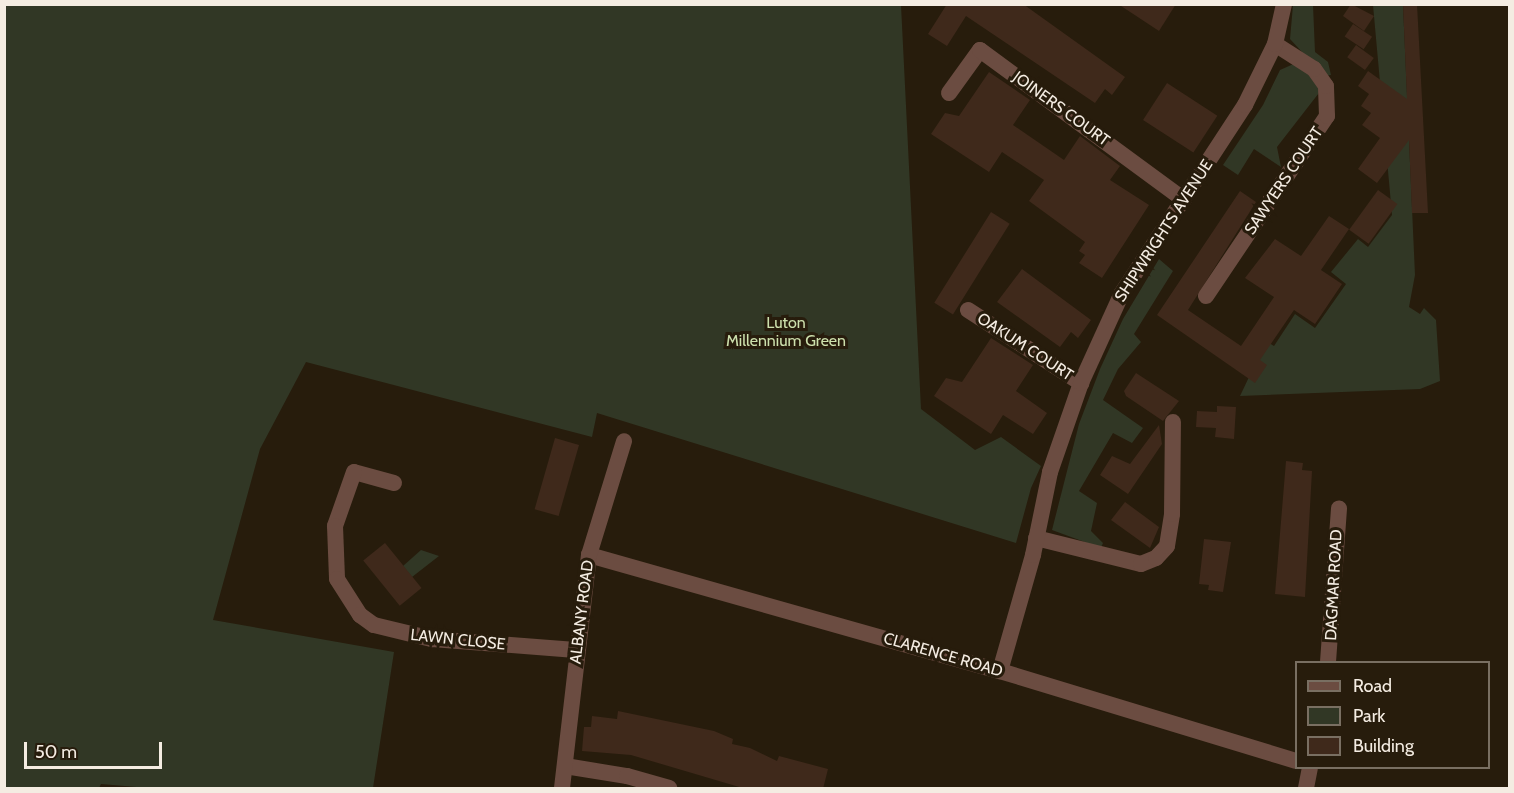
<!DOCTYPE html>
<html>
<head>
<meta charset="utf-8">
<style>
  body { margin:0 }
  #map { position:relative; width:1514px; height:793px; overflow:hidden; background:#271c0c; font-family:Cabin,sans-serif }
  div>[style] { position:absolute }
  .green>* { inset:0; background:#313725 }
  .building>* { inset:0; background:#3f291b; transform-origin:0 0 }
  .street>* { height:16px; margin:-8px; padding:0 8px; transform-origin:8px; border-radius:8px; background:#6b4c41 }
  span { translate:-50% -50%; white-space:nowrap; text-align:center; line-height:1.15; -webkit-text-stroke:6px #271c0c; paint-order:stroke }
  .street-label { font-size:16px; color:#f4ece2 }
  .park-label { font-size:16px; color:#cde0ad }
  .frame { position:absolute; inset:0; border:6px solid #f4ece2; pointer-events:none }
  .legend { position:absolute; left:1295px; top:661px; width:195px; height:108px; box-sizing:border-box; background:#271c0c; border:2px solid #796f62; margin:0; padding:8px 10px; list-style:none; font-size:18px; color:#f4ece2 }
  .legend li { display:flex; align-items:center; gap:12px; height:30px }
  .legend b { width:30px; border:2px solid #796f62 }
  .scale { position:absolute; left:24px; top:742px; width:138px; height:27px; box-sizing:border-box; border:3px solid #f4ece2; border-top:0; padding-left:8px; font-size:18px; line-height:21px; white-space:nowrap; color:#f4ece2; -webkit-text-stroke:4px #271c0c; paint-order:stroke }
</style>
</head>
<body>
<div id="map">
  <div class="green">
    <div style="clip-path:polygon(5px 4px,901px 5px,921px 409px,975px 450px,1001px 437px,1041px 466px,1031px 488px,1016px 543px,597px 413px,592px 437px,306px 362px,260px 449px,213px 620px,394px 652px,373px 788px,148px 788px,101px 784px,99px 788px,5px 788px)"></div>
    <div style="clip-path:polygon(1293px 5px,1313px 5px,1315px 52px,1328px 62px,1331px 75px,1324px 76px,1290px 39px)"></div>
    <div style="clip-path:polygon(1373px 5px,1403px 5px,1415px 275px,1409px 307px,1420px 314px,1424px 308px,1436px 320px,1440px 381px,1420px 389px,1240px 396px,1259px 356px,1269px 343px,1274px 346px,1295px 314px,1315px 328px,1346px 284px,1331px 272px,1358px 239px,1368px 247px,1392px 215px)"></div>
    <div style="clip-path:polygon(1298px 62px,1322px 89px,1277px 147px,1281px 167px,1254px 149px,1238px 175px,1223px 165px,1263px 105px,1280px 70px)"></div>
    <div style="clip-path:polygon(1159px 259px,1173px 271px,1134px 334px,1141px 342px,1118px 369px,1103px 400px,1143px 428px,1132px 443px,1113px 433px,1079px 491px,1097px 503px,1091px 531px,1103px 543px,1101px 548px,1052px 530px,1079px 424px,1100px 369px,1123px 319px)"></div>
    <div style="clip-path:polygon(421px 550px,439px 556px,412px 577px,403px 566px)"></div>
  </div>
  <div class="building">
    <div style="clip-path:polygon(947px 4px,1023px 4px,1125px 77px,1112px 95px,1105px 89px,1095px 103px,966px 16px,947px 46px,928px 34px)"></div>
    <div style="clip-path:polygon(1118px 4px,1176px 4px,1159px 31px)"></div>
    <div style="clip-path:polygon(1351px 4px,1374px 16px,1364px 31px,1343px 16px)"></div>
    <div style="clip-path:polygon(1403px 4px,1417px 4px,1428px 213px,1412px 213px,1409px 140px,1377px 183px,1358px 169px,1380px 138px,1362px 125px,1371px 113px,1361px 106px,1369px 94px,1358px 86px,1368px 71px,1407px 99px)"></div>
    <div style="left:1353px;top:24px;width:23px;height:15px;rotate:34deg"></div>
    <div style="left:1356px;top:45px;width:22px;height:15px;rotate:36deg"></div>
    <div style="clip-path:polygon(989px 72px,1030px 100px,1013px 125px,1064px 160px,1080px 136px,1120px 166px,1110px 180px,1149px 205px,1102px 278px,1079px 263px,1085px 255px,1079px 251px,1085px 242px,1029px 201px,1044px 180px,1002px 152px,989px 172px,931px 134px,945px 113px,959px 116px)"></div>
    <div style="left:1167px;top:83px;width:60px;height:44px;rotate:33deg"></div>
    <div style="left:1378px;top:190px;width:24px;height:49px;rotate:36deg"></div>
    <div style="clip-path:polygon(1240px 191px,1256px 202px,1188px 310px,1241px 346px,1274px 297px,1245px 278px,1275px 239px,1301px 256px,1329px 216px,1349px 229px,1321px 270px,1342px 284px,1315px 324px,1294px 310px,1260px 360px,1267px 365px,1255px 383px,1157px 315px)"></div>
    <div style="left:991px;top:212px;width:22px;height:107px;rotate:32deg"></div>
    <div style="clip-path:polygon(1022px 269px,1091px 320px,1078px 338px,1071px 332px,1060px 347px,997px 302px)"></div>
    <div style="clip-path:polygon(991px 338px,1033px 365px,1016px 391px,1047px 413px,1033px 434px,1003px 415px,991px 434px,934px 396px,946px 378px,962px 382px)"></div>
    <div style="clip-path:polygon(1136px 373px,1179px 401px,1163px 421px,1126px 396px,1124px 391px)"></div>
    <div style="clip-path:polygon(1217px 406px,1236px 407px,1234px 439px,1215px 437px,1216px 428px,1196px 427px,1197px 411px,1217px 412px)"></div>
    <div style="clip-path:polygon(1159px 425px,1162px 444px,1128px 494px,1100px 475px,1112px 456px,1130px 464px)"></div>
    <div style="left:555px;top:438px;width:25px;height:74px;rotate:16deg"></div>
    <div style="clip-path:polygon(1286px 461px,1303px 463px,1302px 470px,1312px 471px,1305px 597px,1275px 594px)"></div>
    <div style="clip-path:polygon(1125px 502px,1159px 527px,1150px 548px,1111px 520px)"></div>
    <div style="clip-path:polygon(1204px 539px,1231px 542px,1223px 592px,1208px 590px,1209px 585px,1199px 584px)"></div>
    <div style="left:385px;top:543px;width:58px;height:28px;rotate:51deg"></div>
    <div style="clip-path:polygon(618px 711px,714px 731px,733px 739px,732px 744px,750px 748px,777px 761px,779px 756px,828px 769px,823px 789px,746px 789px,631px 755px,582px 751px,584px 727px,591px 727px,592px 716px,617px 719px)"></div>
  </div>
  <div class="street">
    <div style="left:949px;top:93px;width:53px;rotate:-54.2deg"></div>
    <div style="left:980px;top:50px;width:253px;rotate:36.3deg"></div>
    <div style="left:1206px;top:296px;width:217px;rotate:-56.1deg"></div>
    <div style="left:1327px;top:116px;width:30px;rotate:-92deg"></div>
    <div style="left:1326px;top:86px;width:21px;rotate:-125deg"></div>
    <div style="left:1314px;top:69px;width:46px;rotate:-147.3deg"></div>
    <div style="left:968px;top:310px;width:135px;rotate:32.9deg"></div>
    <div style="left:394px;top:483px;width:41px;rotate:-164.6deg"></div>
    <div style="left:354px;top:472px;width:57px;rotate:109.4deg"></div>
    <div style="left:335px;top:526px;width:53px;rotate:87.8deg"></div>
    <div style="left:337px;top:579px;width:43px;rotate:57.4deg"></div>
    <div style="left:360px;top:615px;width:17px;rotate:36deg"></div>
    <div style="left:374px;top:625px;width:60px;rotate:13.6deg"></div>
    <div style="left:432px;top:639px;width:144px;rotate:4.4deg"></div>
    <div style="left:1036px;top:538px;width:108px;rotate:13.9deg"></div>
    <div style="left:1141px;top:564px;width:16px;rotate:-22deg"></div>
    <div style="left:1156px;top:558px;width:16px;rotate:-47deg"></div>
    <div style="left:1167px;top:546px;width:32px;rotate:-81deg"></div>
    <div style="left:1172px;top:514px;width:92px;rotate:-89.4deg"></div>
    <div style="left:589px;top:555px;width:427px;rotate:15.8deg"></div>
    <div style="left:1000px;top:671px;width:309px;rotate:16.9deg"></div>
    <div style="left:1328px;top:662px;width:154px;rotate:-85.9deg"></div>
    <div style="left:1000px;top:671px;width:121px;rotate:-74.1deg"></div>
    <div style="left:1033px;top:555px;width:85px;rotate:-78.4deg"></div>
    <div style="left:1050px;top:472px;width:94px;rotate:-70.8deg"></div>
    <div style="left:1081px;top:383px;width:99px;rotate:-65.5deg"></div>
    <div style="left:1122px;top:293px;width:225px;rotate:-56.8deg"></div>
    <div style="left:1245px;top:105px;width:68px;rotate:-63.8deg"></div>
    <div style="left:1275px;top:44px;width:41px;rotate:-77.3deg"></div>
    <div style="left:565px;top:766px;width:63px;rotate:9.2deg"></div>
    <div style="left:627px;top:776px;width:44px;rotate:15.9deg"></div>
    <div style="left:562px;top:788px;width:235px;rotate:-83.4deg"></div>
    <div style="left:589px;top:555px;width:119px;rotate:-72.9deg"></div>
    <div style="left:1306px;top:788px;width:20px;rotate:-79deg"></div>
  </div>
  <div class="street-label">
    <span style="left:1061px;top:109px;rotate:36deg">JOINERS COURT</span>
    <span style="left:1284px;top:181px;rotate:-56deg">SAWYERS COURT</span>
    <span style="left:1164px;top:231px;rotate:-57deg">SHIPWRIGHTS AVENUE</span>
    <span style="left:1025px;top:347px;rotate:33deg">OAKUM COURT</span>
    <span style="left:1334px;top:585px;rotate:-87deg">DAGMAR ROAD</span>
    <span style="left:582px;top:612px;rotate:-83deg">ALBANY ROAD</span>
    <span style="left:458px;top:640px;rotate:6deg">LAWN CLOSE</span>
    <span style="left:943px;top:655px;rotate:16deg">CLARENCE ROAD</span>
  </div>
  <div class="park-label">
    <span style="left:786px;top:332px">Luton<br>Millennium Green</span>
  </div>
  <div class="frame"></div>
  <ul class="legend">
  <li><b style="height:8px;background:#6b4c41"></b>Road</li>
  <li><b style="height:16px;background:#313725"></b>Park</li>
  <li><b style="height:16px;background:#3f291b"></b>Building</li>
  </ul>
  <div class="scale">50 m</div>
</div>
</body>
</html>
